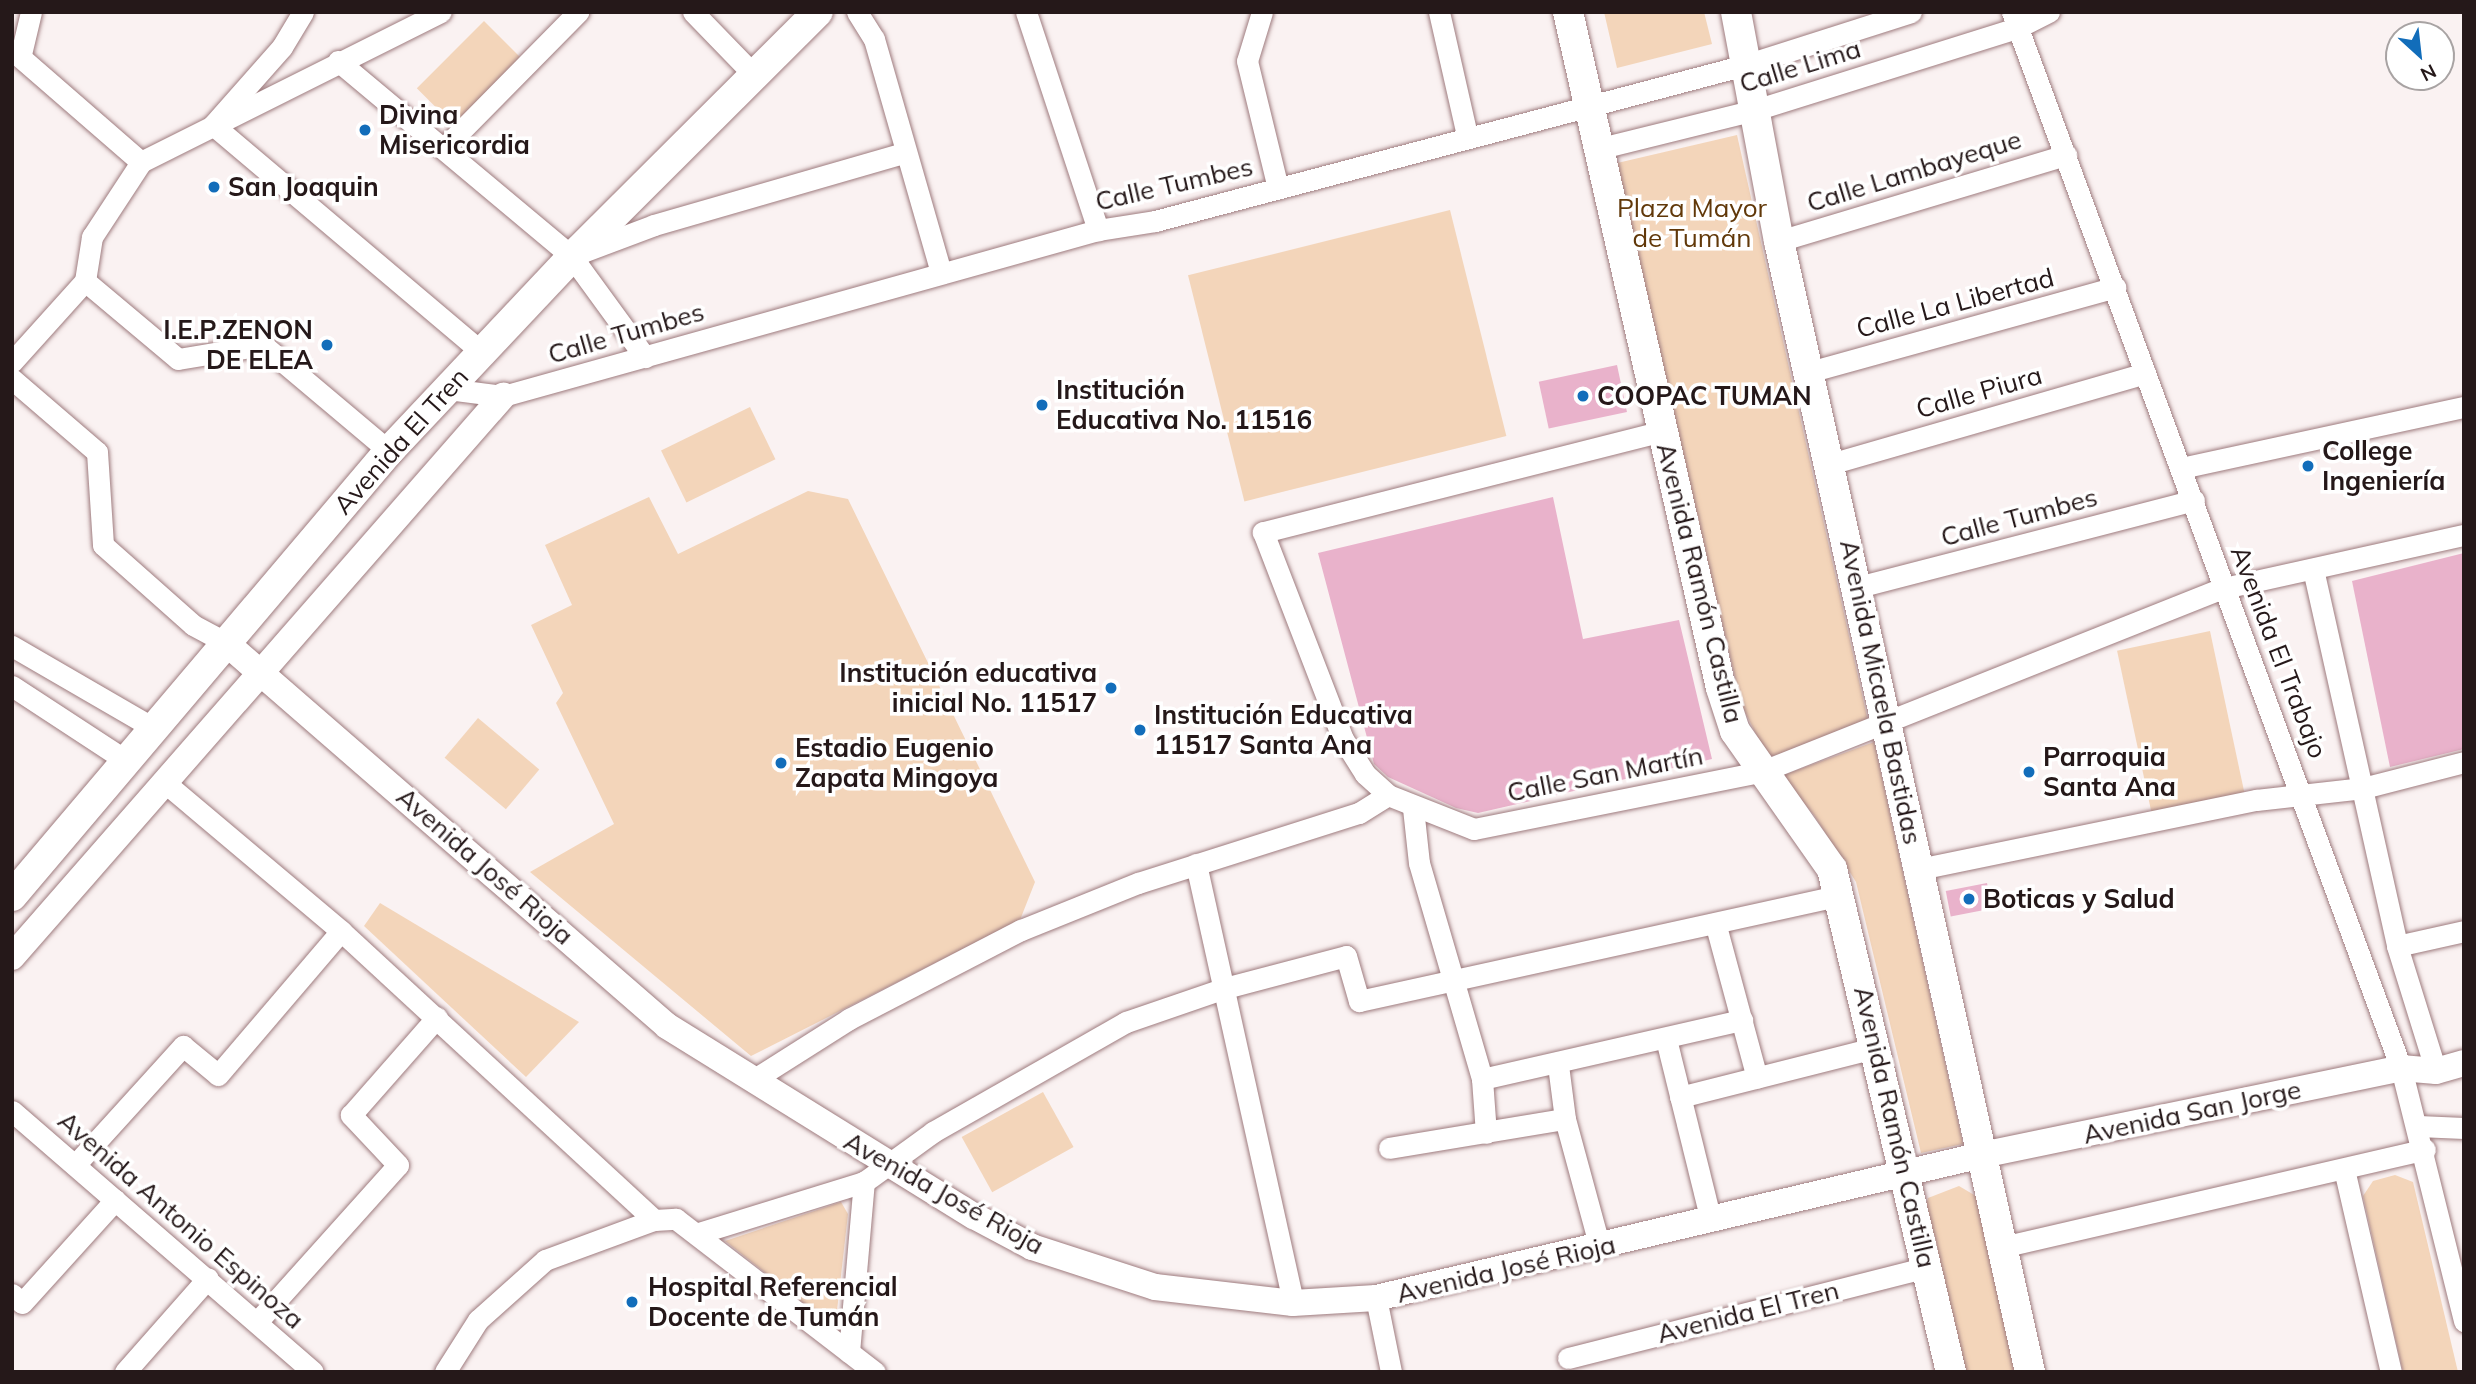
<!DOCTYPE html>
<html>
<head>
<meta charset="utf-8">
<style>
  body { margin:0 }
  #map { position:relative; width:2476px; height:1384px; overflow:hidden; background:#faf2f2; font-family:Mulish,sans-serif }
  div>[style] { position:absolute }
  .green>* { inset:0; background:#f3d5ba; transform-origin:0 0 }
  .building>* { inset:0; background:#e9b2cb; transform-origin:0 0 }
  .roads { filter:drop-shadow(0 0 2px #9e7b7e) drop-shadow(0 0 2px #9e7b7e) }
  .minor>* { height:21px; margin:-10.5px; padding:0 10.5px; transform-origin:10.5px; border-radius:10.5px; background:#fff }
  .tertiary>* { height:26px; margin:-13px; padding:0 13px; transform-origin:13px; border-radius:13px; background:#fff }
  .secondary>* { height:30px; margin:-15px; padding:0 15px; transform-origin:15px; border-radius:15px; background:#fff }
  .dots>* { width:19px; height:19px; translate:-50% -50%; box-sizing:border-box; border:4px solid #fff; border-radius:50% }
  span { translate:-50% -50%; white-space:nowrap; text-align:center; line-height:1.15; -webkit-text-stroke:7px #fff; paint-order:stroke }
  .street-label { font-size:26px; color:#251819 }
  .poi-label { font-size:26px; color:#251819; font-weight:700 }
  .left { translate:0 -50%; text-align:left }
  .right { translate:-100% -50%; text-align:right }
  .park-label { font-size:26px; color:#613809 }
  .frame { position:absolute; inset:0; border:14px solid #251819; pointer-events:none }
  .north { position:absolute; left:2385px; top:21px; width:70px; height:70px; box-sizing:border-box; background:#fff; border:2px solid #a8a3a3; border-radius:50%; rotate:153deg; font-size:19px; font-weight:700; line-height:28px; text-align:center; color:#251819 }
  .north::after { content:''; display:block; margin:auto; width:24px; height:32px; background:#126dba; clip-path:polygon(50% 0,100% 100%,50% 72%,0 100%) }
</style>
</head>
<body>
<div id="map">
  <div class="green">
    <div style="clip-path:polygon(1604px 12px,1704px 12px,1712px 44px,1617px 68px)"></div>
    <div style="left:484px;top:21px;width:52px;height:95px;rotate:45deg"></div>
    <div style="clip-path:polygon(1737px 135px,1868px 721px,1768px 758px,1742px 706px,1613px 164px)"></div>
    <div style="left:1450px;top:210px;width:233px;height:270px;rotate:76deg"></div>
    <div style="left:750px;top:407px;width:58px;height:99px;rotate:64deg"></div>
    <div style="clip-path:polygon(808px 491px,848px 499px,1035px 882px,1020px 920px,751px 1056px,530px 872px,614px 824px,556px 703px,563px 693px,531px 625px,572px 605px,545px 545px,649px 497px,678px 554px)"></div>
    <div style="left:2210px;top:631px;width:170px;height:95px;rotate:78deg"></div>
    <div style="left:478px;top:718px;width:80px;height:52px;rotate:40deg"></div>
    <div style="clip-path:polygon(1874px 742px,1963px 1144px,1921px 1153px,1856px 882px,1814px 815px,1781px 776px)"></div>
    <div style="clip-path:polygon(380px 903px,579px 1022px,526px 1077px,364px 926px)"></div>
    <div style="left:1043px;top:1092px;width:63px;height:93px;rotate:61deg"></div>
    <div style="clip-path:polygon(2395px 1175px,2413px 1182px,2458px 1372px,2403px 1372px,2363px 1196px,2373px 1181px)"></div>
    <div style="clip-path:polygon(1959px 1186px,1981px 1199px,2019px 1372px,1959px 1372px,1924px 1212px,1928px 1198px)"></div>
    <div style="clip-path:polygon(841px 1202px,848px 1214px,835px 1328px,725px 1241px)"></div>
  </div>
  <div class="building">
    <div style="left:1617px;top:365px;width:48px;height:80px;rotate:78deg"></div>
    <div style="clip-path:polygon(1553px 497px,1583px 639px,1679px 620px,1712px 759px,1478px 813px,1456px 808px,1388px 777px,1374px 764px,1318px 553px)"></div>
    <div style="clip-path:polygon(2464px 553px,2464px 749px,2390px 767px,2352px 581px)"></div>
    <div style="left:1987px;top:883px;width:26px;height:42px;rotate:79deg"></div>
  </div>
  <div class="roads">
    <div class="minor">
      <div style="left:303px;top:12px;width:41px;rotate:121deg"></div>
      <div style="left:282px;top:47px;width:104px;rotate:131.5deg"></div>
      <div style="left:213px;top:125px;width:352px;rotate:40.2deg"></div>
      <div style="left:693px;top:12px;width:86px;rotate:45.9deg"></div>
      <div style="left:857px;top:12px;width:32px;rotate:58deg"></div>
      <div style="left:874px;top:39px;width:242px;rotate:74deg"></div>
      <div style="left:1026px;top:12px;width:230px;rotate:71.7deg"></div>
      <div style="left:1262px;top:12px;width:51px;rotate:107deg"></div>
      <div style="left:1247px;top:61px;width:131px;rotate:76.3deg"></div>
      <div style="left:1439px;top:12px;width:126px;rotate:77.2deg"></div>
      <div style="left:2012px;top:12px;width:1125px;rotate:69.78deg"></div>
      <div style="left:2401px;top:1068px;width:261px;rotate:76deg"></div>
      <div style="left:12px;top:50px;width:171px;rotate:41deg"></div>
      <div style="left:21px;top:54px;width:43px;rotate:-76.6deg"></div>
      <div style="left:338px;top:61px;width:305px;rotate:39.9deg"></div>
      <div style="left:572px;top:257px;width:124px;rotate:53.9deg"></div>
      <div style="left:445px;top:147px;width:190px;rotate:-45.4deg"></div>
      <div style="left:1597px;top:149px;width:163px;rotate:-13.9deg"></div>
      <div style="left:1755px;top:110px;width:275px;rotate:-17.4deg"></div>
      <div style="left:2017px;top:28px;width:36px;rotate:-27deg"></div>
      <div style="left:1779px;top:241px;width:300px;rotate:-16.7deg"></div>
      <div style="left:580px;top:253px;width:79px;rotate:-20.7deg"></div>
      <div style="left:654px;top:225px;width:259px;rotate:-16.1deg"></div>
      <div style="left:85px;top:281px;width:121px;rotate:40deg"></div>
      <div style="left:178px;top:359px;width:86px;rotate:-9.4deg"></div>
      <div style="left:263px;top:345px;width:165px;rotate:40.1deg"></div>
      <div style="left:12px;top:362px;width:109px;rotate:-48deg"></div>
      <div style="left:85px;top:281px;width:45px;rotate:-81deg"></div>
      <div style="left:92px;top:237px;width:90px;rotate:-56.8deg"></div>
      <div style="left:141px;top:162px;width:335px;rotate:-26.6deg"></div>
      <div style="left:1809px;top:372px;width:318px;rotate:-15.5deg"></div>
      <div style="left:12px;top:379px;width:112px;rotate:40.7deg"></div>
      <div style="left:97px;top:452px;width:93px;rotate:86.3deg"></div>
      <div style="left:103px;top:545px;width:120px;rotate:41.6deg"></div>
      <div style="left:193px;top:625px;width:36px;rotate:28deg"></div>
      <div style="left:448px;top:389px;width:55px;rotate:7.3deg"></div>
      <div style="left:503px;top:396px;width:618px;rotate:-15.59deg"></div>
      <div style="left:1098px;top:230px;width:58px;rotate:-9deg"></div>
      <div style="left:1155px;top:221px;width:610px;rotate:-14.81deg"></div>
      <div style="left:1745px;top:65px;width:174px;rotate:-17.7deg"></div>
      <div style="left:1663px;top:431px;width:413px;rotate:165.8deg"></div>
      <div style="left:1263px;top:532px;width:222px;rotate:68.9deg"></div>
      <div style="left:1343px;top:739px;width:41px;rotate:57.8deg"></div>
      <div style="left:1365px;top:774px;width:31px;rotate:42deg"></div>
      <div style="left:1388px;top:795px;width:92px;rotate:21.6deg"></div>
      <div style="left:1474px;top:829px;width:295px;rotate:-11.3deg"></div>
      <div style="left:1763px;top:771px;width:496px;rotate:-21.7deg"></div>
      <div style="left:2224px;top:588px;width:246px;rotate:-12.5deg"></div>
      <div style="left:1830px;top:464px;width:328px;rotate:-16.1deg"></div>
      <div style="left:2181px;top:468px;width:289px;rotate:-12.2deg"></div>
      <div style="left:2313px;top:569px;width:386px;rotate:77.4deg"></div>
      <div style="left:2397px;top:946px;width:131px;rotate:72.7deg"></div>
      <div style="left:1858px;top:587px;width:347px;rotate:-14.5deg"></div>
      <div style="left:12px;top:646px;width:162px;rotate:30.1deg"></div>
      <div style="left:12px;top:686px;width:139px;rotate:33.2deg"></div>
      <div style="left:163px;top:781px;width:233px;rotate:40.1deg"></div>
      <div style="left:341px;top:931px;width:426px;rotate:42.7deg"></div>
      <div style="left:1413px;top:808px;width:55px;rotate:83.8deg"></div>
      <div style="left:1419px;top:863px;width:225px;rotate:73.7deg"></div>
      <div style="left:1482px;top:1079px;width:54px;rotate:85.8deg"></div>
      <div style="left:1196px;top:864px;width:450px;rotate:77.5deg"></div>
      <div style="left:1919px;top:869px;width:344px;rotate:-11.6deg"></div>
      <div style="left:2256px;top:800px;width:108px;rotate:-6.4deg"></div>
      <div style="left:2363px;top:788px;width:104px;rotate:-14.4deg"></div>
      <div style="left:1716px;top:926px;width:157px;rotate:74.9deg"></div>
      <div style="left:2397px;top:946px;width:69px;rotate:-12.6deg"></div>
      <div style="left:1666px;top:1039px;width:187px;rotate:76.1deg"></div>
      <div style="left:1558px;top:1065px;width:54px;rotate:82.6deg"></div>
      <div style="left:1565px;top:1119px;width:134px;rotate:74.8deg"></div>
      <div style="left:1482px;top:1079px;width:267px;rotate:-12.8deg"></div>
      <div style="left:753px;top:1080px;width:114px;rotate:-32.4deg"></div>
      <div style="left:849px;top:1019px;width:194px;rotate:-27.4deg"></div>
      <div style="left:1021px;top:930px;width:126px;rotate:-21.9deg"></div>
      <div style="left:1138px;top:883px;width:232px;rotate:-17.6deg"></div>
      <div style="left:1359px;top:813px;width:34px;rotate:-32deg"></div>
      <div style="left:1680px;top:1097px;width:203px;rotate:-14.2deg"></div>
      <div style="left:12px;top:1111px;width:398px;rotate:40.9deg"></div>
      <div style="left:2418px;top:1126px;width:46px;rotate:2.5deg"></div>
      <div style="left:1389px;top:1148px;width:178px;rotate:-9.4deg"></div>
      <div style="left:75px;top:1165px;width:161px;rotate:-47.8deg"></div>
      <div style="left:183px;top:1046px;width:45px;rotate:39.6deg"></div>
      <div style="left:218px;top:1075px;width:189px;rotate:-49.5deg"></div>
      <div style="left:2344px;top:1169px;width:208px;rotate:77deg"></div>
      <div style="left:699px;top:1233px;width:173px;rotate:-17.2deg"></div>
      <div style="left:864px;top:1182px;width:85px;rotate:-35.9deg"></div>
      <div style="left:933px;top:1132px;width:222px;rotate:-29.7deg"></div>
      <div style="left:1126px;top:1022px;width:105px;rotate:-19deg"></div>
      <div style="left:1225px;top:988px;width:125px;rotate:-14.8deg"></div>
      <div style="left:1346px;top:956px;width:47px;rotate:73.9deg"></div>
      <div style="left:1359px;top:1001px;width:487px;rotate:-12.4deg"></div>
      <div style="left:2002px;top:1247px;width:434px;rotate:-13deg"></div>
      <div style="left:12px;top:1294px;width:13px;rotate:42deg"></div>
      <div style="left:22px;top:1303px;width:139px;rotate:-47.9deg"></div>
      <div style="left:1376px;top:1298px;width:76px;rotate:78.5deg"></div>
      <div style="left:257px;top:1322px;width:211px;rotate:-48.1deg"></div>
      <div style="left:398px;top:1165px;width:69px;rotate:-133.2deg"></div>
      <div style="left:351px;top:1115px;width:130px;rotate:-48.7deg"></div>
      <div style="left:849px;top:1352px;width:171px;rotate:-85deg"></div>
      <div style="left:1568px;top:1358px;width:370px;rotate:-14.2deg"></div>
      <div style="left:125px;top:1372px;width:125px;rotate:-48.6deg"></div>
      <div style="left:445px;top:1372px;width:62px;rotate:-57.6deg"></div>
      <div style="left:478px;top:1320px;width:90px;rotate:-41.8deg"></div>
      <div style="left:545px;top:1260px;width:116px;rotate:-20.2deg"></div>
      <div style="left:654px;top:1220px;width:22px;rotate:-3deg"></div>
      <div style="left:676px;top:1219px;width:251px;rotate:37.6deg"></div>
    </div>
    <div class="tertiary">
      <div style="left:225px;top:642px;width:586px;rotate:40.98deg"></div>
      <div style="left:667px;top:1026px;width:361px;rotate:31.8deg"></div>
      <div style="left:974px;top:1216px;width:66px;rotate:28.1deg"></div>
      <div style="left:1032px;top:1247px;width:129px;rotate:18deg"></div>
      <div style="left:1155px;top:1287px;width:139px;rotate:6.6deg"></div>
      <div style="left:1293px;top:1303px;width:83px;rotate:-3.4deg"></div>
      <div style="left:1376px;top:1298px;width:623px;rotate:-13.28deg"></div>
      <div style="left:1982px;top:1155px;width:428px;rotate:-11.7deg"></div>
      <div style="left:2401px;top:1068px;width:35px;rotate:5deg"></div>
      <div style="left:2436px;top:1071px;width:29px;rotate:-16deg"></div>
      <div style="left:12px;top:957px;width:746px;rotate:-48.81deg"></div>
    </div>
    <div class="secondary">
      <div style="left:1568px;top:12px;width:693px;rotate:77.25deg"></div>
      <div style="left:1721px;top:688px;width:45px;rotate:72deg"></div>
      <div style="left:1735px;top:731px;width:169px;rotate:54.9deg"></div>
      <div style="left:1832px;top:869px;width:517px;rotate:76.69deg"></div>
      <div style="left:1736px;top:12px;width:233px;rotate:79.4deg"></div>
      <div style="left:1779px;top:241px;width:1159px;rotate:77.49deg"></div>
      <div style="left:12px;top:896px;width:583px;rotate:-49.73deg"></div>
      <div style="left:389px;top:451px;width:267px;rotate:-46.7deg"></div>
      <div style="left:572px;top:257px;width:347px;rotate:-44.9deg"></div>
    </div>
  </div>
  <div class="dots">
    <div style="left:365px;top:130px;background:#126dba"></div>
    <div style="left:214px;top:187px;background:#126dba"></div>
    <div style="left:327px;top:345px;background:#126dba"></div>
    <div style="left:1583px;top:396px;background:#126dba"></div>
    <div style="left:1042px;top:405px;background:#126dba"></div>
    <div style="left:2308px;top:466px;background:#126dba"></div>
    <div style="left:1111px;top:688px;background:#126dba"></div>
    <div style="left:1140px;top:730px;background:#126dba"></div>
    <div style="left:781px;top:763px;background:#126dba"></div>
    <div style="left:2029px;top:772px;background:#126dba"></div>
    <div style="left:1969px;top:899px;background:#126dba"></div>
    <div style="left:632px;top:1302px;background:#126dba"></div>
  </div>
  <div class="street-label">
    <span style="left:1800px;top:66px;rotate:-17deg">Calle Lima</span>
    <span style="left:1914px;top:171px;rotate:-17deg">Calle Lambayeque</span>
    <span style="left:1174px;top:184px;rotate:-13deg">Calle Tumbes</span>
    <span style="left:1955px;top:303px;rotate:-15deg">Calle La Libertad</span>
    <span style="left:626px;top:333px;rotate:-16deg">Calle Tumbes</span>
    <span style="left:1979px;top:392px;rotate:-16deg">Calle Piura</span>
    <span style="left:401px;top:441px;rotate:-48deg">Avenida El Tren</span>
    <span style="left:2019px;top:517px;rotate:-15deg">Calle Tumbes</span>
    <span style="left:1700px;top:583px;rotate:76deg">Avenida Ramón Castilla</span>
    <span style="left:2279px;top:652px;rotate:69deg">Avenida El Trabajo</span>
    <span style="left:1881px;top:692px;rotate:78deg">Avenida Micaela Bastidas</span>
    <span style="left:1605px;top:774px;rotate:-11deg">Calle San Martín</span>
    <span style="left:485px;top:866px;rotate:41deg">Avenida José Rioja</span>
    <span style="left:2192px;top:1112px;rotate:-12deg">Avenida San Jorge</span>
    <span style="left:1895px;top:1127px;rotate:77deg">Avenida Ramón Castilla</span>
    <span style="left:944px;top:1193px;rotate:29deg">Avenida José Rioja</span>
    <span style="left:181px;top:1220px;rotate:41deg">Avenida Antonio Espinoza</span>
    <span style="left:1506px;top:1269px;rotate:-13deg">Avenida José Rioja</span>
    <span style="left:1748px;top:1312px;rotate:-14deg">Avenida El Tren</span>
  </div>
  <div class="poi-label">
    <span class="left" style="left:379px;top:130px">Divina<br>Misericordia</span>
    <span class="left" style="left:228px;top:187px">San Joaquin</span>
    <span class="right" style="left:313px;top:345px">I.E.P.ZENON<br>DE ELEA</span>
    <span class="left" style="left:1056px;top:405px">Institución<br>Educativa No. 11516</span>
    <span class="left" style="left:1597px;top:396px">COOPAC TUMAN</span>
    <span class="left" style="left:2322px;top:466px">College<br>Ingeniería</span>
    <span class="right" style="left:1097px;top:688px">Institución educativa<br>inicial No. 11517</span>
    <span class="left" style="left:1154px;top:730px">Institución Educativa<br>11517 Santa Ana</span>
    <span class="left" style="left:795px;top:763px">Estadio Eugenio<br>Zapata Mingoya</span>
    <span class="left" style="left:2043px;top:772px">Parroquia<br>Santa Ana</span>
    <span class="left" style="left:1983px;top:899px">Boticas y Salud</span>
    <span class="left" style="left:648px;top:1302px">Hospital Referencial<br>Docente de Tumán</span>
  </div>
  <div class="park-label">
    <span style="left:1692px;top:223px">Plaza Mayor<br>de Tumán</span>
  </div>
  <div class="frame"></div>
  <div class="north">N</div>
</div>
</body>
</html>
